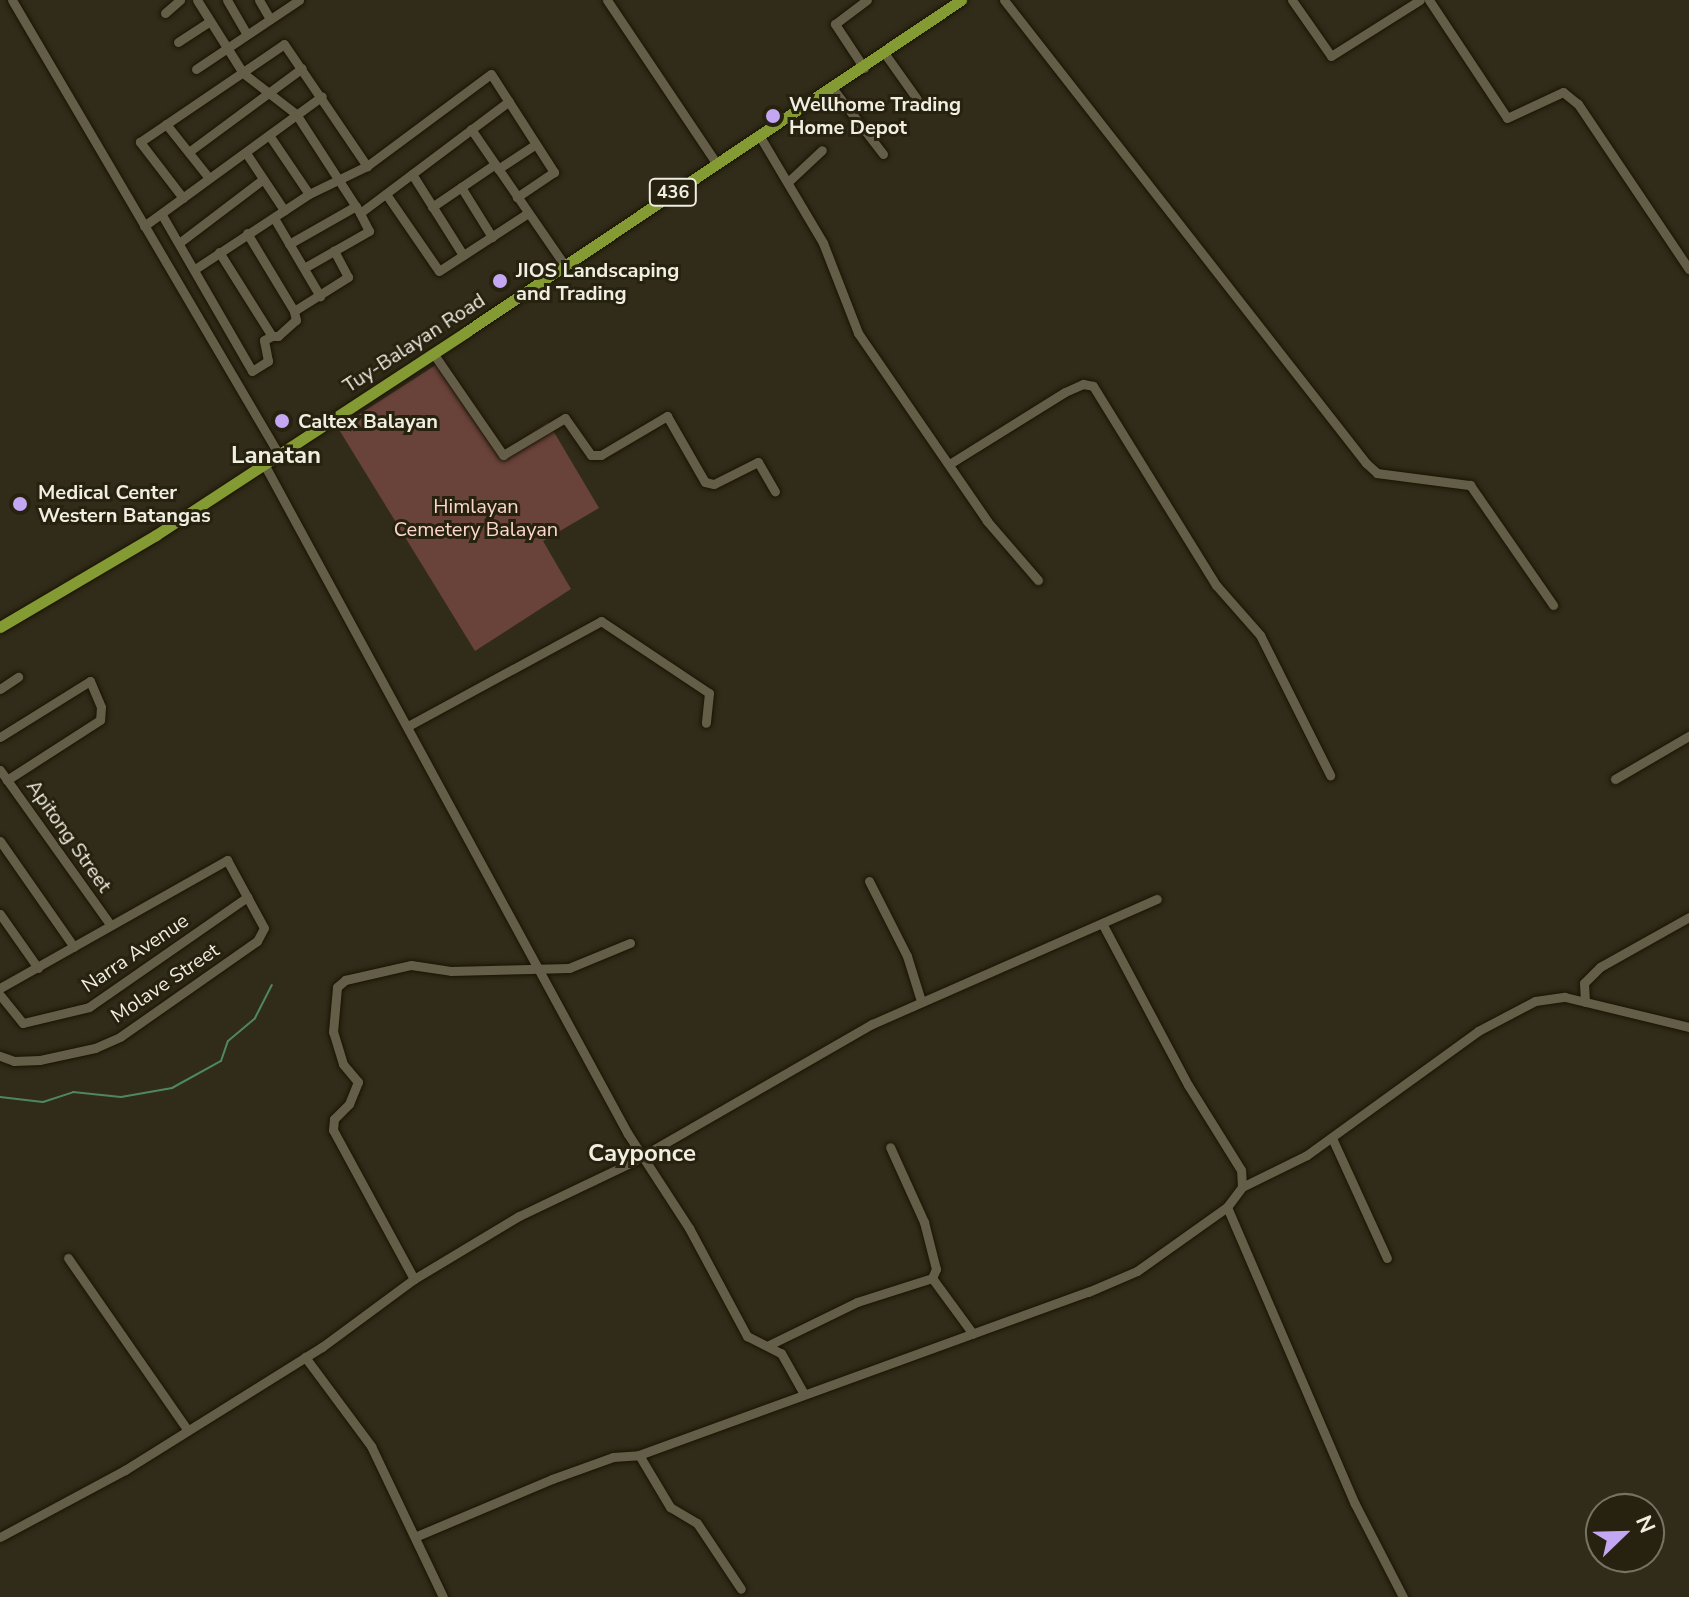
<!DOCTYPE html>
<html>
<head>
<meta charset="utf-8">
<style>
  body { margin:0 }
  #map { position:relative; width:1689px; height:1597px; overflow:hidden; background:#312b19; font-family:"Nunito Sans",sans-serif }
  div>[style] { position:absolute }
  .green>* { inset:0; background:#69423a }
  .stream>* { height:2px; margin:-1px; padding:0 1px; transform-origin:1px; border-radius:1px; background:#4f8763 }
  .roads { filter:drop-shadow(0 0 2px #191403) drop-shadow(0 0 2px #191403) }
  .minor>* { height:9px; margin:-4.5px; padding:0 4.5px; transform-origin:4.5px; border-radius:4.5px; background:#645e49 }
  .major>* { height:11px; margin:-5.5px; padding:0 5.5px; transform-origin:5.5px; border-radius:5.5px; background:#849b33 }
  .dots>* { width:22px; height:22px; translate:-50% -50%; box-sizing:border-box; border:4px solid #27220f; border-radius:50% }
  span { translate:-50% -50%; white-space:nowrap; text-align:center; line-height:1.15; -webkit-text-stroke:6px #27220f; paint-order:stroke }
  .shield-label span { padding:2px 6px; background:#27220f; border:2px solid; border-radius:6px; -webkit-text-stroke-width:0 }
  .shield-label { font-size:18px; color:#f0ede1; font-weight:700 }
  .poi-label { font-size:20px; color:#f0ede1; font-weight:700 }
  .left { translate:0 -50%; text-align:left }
  .street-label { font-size:20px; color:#f0ede1 }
  .park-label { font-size:20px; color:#fdd6ce }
  .quarter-label { font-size:24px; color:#f0ede1; font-weight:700 }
  .north { position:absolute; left:1585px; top:1493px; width:80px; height:80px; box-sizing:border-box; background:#27220f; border:2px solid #777363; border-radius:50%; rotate:67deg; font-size:22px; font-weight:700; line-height:32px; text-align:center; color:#f0ede1 }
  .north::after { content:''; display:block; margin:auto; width:28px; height:36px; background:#c3a7f2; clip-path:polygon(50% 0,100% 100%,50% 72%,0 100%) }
</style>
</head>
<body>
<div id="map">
  <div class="green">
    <div style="clip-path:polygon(442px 361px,504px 451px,548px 422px,599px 508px,543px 541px,571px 589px,475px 651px,338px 428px)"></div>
  </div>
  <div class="stream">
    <div style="left:0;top:1097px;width:43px;rotate:6.6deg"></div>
    <div style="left:43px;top:1102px;width:32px;rotate:-18deg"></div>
    <div style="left:73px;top:1092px;width:48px;rotate:5.9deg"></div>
    <div style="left:121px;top:1097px;width:52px;rotate:-10deg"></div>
    <div style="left:172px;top:1088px;width:56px;rotate:-28.9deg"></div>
    <div style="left:221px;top:1061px;width:21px;rotate:-71deg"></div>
    <div style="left:228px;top:1041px;width:35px;rotate:-40deg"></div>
    <div style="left:255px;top:1018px;width:37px;rotate:-63deg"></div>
  </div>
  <div class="roads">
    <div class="minor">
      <div style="left:12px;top:0;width:525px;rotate:59.58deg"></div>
      <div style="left:197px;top:0;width:86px;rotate:57.8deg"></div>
      <div style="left:243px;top:73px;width:67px;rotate:37.7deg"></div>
      <div style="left:296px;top:114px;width:118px;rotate:57.1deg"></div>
      <div style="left:360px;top:213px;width:186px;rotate:-36.9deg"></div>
      <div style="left:227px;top:0;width:39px;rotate:60deg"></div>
      <div style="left:259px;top:0;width:22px;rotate:60deg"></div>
      <div style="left:607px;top:0;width:196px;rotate:56.2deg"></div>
      <div style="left:1004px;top:0;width:588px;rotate:51.98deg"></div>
      <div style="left:1366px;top:463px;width:15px;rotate:42deg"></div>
      <div style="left:1377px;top:473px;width:94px;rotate:7.4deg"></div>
      <div style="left:1470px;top:485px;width:146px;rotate:55.3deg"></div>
      <div style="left:1292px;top:0;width:68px;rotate:55.1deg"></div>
      <div style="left:1331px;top:56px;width:105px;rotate:-32.2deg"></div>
      <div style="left:1429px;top:0;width:141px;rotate:56.5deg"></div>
      <div style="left:1507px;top:118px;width:62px;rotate:-24.9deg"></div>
      <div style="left:1563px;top:92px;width:19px;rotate:39deg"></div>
      <div style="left:1578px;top:104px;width:199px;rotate:56.1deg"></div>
      <div style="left:165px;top:13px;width:20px;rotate:-41deg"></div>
      <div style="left:178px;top:42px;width:37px;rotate:-33deg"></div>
      <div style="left:885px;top:54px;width:55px;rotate:54.6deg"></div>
      <div style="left:864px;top:68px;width:53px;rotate:-123.4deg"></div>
      <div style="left:835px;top:24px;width:40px;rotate:-37deg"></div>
      <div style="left:196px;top:69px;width:124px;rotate:-33.8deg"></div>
      <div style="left:833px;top:89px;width:82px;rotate:52.4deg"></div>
      <div style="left:166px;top:124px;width:69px;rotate:51.5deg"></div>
      <div style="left:471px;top:129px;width:166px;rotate:55.5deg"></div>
      <div style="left:269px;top:135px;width:71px;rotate:55.9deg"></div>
      <div style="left:759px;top:135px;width:126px;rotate:59.3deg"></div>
      <div style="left:823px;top:243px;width:97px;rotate:68.7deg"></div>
      <div style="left:858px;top:333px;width:228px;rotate:55.5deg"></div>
      <div style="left:987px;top:521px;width:78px;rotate:49.2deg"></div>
      <div style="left:190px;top:151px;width:139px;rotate:-36.5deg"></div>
      <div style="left:246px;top:153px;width:69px;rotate:56.3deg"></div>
      <div style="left:498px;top:169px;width:45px;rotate:-33.3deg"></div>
      <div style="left:412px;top:174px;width:96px;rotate:57.8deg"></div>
      <div style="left:789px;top:181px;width:45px;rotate:-43.2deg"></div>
      <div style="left:461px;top:187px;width:59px;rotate:58.2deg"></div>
      <div style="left:386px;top:194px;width:93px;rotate:55.5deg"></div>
      <div style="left:439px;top:271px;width:106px;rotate:-33.1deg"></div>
      <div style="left:183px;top:198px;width:71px;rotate:-127.5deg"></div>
      <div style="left:140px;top:142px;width:174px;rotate:-34.2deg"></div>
      <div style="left:284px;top:44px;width:148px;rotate:55.8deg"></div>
      <div style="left:432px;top:207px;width:76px;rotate:-34.3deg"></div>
      <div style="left:162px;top:215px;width:180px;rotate:60deg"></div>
      <div style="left:252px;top:371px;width:19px;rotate:-32deg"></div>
      <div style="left:268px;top:361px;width:21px;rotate:-101deg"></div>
      <div style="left:264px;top:340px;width:9px;rotate:-27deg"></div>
      <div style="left:274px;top:218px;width:91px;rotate:59.5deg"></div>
      <div style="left:144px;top:226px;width:220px;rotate:-36.1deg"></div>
      <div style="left:179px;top:243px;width:104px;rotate:-37.2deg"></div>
      <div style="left:289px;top:244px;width:77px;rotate:-29.6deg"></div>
      <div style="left:219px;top:252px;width:99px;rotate:57.8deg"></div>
      <div style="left:272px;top:336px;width:6px"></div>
      <div style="left:278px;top:336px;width:24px;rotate:-42deg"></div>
      <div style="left:296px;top:320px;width:9px;rotate:-103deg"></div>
      <div style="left:294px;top:311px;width:91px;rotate:-121.1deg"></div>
      <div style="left:304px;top:268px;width:75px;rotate:-29.6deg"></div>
      <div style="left:369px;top:231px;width:20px;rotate:-117deg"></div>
      <div style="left:195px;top:269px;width:136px;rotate:-33.3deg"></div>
      <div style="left:309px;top:194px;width:64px;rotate:-25.8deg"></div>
      <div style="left:367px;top:166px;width:154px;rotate:-36.6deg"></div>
      <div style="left:491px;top:74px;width:117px;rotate:57.3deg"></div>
      <div style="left:554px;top:172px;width:45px;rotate:146deg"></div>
      <div style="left:294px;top:311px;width:64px;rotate:-32.2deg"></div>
      <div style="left:348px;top:277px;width:30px;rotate:-118deg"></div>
      <div style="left:433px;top:353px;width:124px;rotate:55.5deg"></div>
      <div style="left:503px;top:455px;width:72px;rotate:-30.8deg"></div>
      <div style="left:565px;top:418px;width:45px;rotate:54.9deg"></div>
      <div style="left:591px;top:455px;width:10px"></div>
      <div style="left:601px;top:455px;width:77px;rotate:-30.6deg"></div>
      <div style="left:667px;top:416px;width:76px;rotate:60.1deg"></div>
      <div style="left:705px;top:482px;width:9px;rotate:13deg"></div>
      <div style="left:714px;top:484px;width:49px;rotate:-26.6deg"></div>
      <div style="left:758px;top:462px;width:34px;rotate:60deg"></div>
      <div style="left:951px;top:463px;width:134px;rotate:-31.9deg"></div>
      <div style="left:1065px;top:392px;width:20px;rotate:-24deg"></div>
      <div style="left:1083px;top:384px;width:10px;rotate:11deg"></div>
      <div style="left:1093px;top:386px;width:234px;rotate:58.3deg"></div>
      <div style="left:1216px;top:585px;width:67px;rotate:48.7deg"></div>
      <div style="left:1260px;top:635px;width:157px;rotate:63.4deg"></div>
      <div style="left:264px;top:464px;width:762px;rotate:61.49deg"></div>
      <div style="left:628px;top:1134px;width:112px;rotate:57deg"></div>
      <div style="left:689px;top:1228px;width:123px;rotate:61.8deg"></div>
      <div style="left:747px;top:1336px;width:38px;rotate:27deg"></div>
      <div style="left:781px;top:1353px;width:47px;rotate:60.7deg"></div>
      <div style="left:0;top:689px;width:22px;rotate:-34deg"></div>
      <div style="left:408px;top:726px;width:220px;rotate:-28.5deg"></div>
      <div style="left:601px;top:621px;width:130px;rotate:33.7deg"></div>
      <div style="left:709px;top:693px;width:30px;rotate:96deg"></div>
      <div style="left:0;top:737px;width:106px;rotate:-31.9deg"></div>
      <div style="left:90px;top:681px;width:28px;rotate:67deg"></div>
      <div style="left:101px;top:707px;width:13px;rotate:94deg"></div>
      <div style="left:100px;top:720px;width:111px;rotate:147.2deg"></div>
      <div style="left:0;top:770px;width:188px;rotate:54.5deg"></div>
      <div style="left:1615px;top:779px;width:86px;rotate:-30.2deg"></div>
      <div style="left:0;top:841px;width:129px;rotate:55.1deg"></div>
      <div style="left:869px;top:881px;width:84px;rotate:63.1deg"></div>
      <div style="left:907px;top:956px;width:47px;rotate:72.7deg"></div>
      <div style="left:0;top:914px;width:66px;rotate:54.9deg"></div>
      <div style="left:0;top:988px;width:261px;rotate:-29.4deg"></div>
      <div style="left:227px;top:860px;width:77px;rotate:61.4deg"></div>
      <div style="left:264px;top:928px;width:15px;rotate:118deg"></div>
      <div style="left:257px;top:941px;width:167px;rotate:145deg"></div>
      <div style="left:120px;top:1037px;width:27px;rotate:156deg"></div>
      <div style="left:95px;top:1048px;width:56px;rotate:167.7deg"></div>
      <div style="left:40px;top:1060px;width:26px;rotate:178deg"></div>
      <div style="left:14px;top:1061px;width:15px;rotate:-160deg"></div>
      <div style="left:0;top:995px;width:36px;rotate:51deg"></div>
      <div style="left:23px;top:1023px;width:68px;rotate:-13.6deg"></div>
      <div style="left:89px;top:1007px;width:193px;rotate:-34.8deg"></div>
      <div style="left:1585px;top:1002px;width:19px;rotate:-93deg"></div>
      <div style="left:1584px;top:983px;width:23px;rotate:-45deg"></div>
      <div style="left:1600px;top:967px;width:102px;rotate:-29.3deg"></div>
      <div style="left:1332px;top:1138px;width:132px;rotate:65.4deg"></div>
      <div style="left:1242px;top:1187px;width:72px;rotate:-26.2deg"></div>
      <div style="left:1307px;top:1155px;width:211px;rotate:-35.9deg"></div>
      <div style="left:1478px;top:1031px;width:64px;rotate:-27.8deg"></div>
      <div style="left:1535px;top:1001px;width:30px;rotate:-8deg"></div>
      <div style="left:1565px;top:997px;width:128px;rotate:13.6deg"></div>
      <div style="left:1227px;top:1207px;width:323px;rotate:66.7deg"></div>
      <div style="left:1355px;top:1504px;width:105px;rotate:62.7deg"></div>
      <div style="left:68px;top:1258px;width:208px;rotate:55.2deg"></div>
      <div style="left:932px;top:1278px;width:69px;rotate:53.8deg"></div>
      <div style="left:414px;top:1279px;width:170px;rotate:-118.5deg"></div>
      <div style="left:333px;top:1130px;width:11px;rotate:-85deg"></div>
      <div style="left:334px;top:1119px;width:21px;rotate:-45deg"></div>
      <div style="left:349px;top:1104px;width:24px;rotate:-68deg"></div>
      <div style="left:358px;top:1082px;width:23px;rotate:-130deg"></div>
      <div style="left:343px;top:1064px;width:34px;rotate:-107deg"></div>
      <div style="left:333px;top:1032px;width:45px;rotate:-84.9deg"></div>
      <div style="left:337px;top:987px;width:11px;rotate:-41deg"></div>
      <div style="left:345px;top:980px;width:68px;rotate:-12.8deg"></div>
      <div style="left:411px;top:965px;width:40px;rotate:8.5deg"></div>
      <div style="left:451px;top:971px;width:118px;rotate:-1.5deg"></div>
      <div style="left:569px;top:968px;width:66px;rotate:-22.3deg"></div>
      <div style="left:769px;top:1345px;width:98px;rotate:-26deg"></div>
      <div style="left:857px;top:1302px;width:79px;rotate:-17.7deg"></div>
      <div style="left:932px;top:1278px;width:10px;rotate:-66deg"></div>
      <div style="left:936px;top:1269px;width:49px;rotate:-104.3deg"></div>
      <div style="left:924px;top:1222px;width:82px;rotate:-114.4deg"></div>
      <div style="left:305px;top:1357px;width:111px;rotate:53.4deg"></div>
      <div style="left:371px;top:1446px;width:167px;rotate:64.5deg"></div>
      <div style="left:639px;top:1455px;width:61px;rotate:59.2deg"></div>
      <div style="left:670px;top:1507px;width:31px;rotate:31deg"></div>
      <div style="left:697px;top:1523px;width:79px;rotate:56.3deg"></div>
      <div style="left:417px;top:1536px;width:147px;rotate:-22.9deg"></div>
      <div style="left:552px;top:1479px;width:65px;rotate:-19.8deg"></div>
      <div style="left:613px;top:1457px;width:26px;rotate:-4deg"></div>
      <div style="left:639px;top:1455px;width:478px;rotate:-20deg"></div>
      <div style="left:1088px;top:1292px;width:53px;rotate:-23.2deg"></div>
      <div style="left:1137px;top:1271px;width:110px;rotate:-35.4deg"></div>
      <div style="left:1227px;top:1207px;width:25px;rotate:-53deg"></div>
      <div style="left:1242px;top:1187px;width:17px;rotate:-93deg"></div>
      <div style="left:1241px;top:1170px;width:100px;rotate:-121.9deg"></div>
      <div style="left:1188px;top:1085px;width:183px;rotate:-118deg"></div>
      <div style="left:0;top:1537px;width:142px;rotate:-28.2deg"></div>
      <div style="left:125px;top:1470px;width:232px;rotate:-32deg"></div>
      <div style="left:322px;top:1347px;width:114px;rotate:-36.5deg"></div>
      <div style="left:414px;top:1279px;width:122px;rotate:-31deg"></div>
      <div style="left:519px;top:1216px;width:125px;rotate:-25.5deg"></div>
      <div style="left:632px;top:1162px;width:277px;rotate:-29.9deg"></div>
      <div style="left:872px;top:1024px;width:311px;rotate:-23.7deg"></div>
    </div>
    <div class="major">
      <div style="left:0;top:627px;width:181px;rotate:-30.5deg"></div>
      <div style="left:156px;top:535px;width:371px;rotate:-33.2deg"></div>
      <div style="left:466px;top:332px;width:596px;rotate:-33.85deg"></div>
    </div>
  </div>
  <div class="dots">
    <div style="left:773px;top:116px;background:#c3a7f2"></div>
    <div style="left:500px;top:281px;background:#c3a7f2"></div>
    <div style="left:282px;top:421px;background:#c3a7f2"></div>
    <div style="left:20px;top:504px;background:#c3a7f2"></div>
  </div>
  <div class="shield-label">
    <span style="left:673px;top:192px">436</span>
  </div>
  <div class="poi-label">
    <span class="left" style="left:789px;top:116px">Wellhome Trading<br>Home Depot</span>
    <span class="left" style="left:516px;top:282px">JIOS Landscaping<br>and Trading</span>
    <span class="left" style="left:298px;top:421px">Caltex Balayan</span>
    <span class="left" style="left:38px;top:504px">Medical Center<br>Western Batangas</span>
  </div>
  <div class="street-label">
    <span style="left:414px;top:343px;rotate:-33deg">Tuy-Balayan Road</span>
    <span style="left:69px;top:836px;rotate:55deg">Apitong Street</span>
    <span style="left:135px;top:953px;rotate:-34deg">Narra Avenue</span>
    <span style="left:165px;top:983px;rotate:-34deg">Molave Street</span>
  </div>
  <div class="park-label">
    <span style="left:476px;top:518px">Himlayan<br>Cemetery Balayan</span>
  </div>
  <div class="quarter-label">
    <span style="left:276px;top:456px">Lanatan</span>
    <span style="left:642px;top:1154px">Cayponce</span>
  </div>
  <div class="north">N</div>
</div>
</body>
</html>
